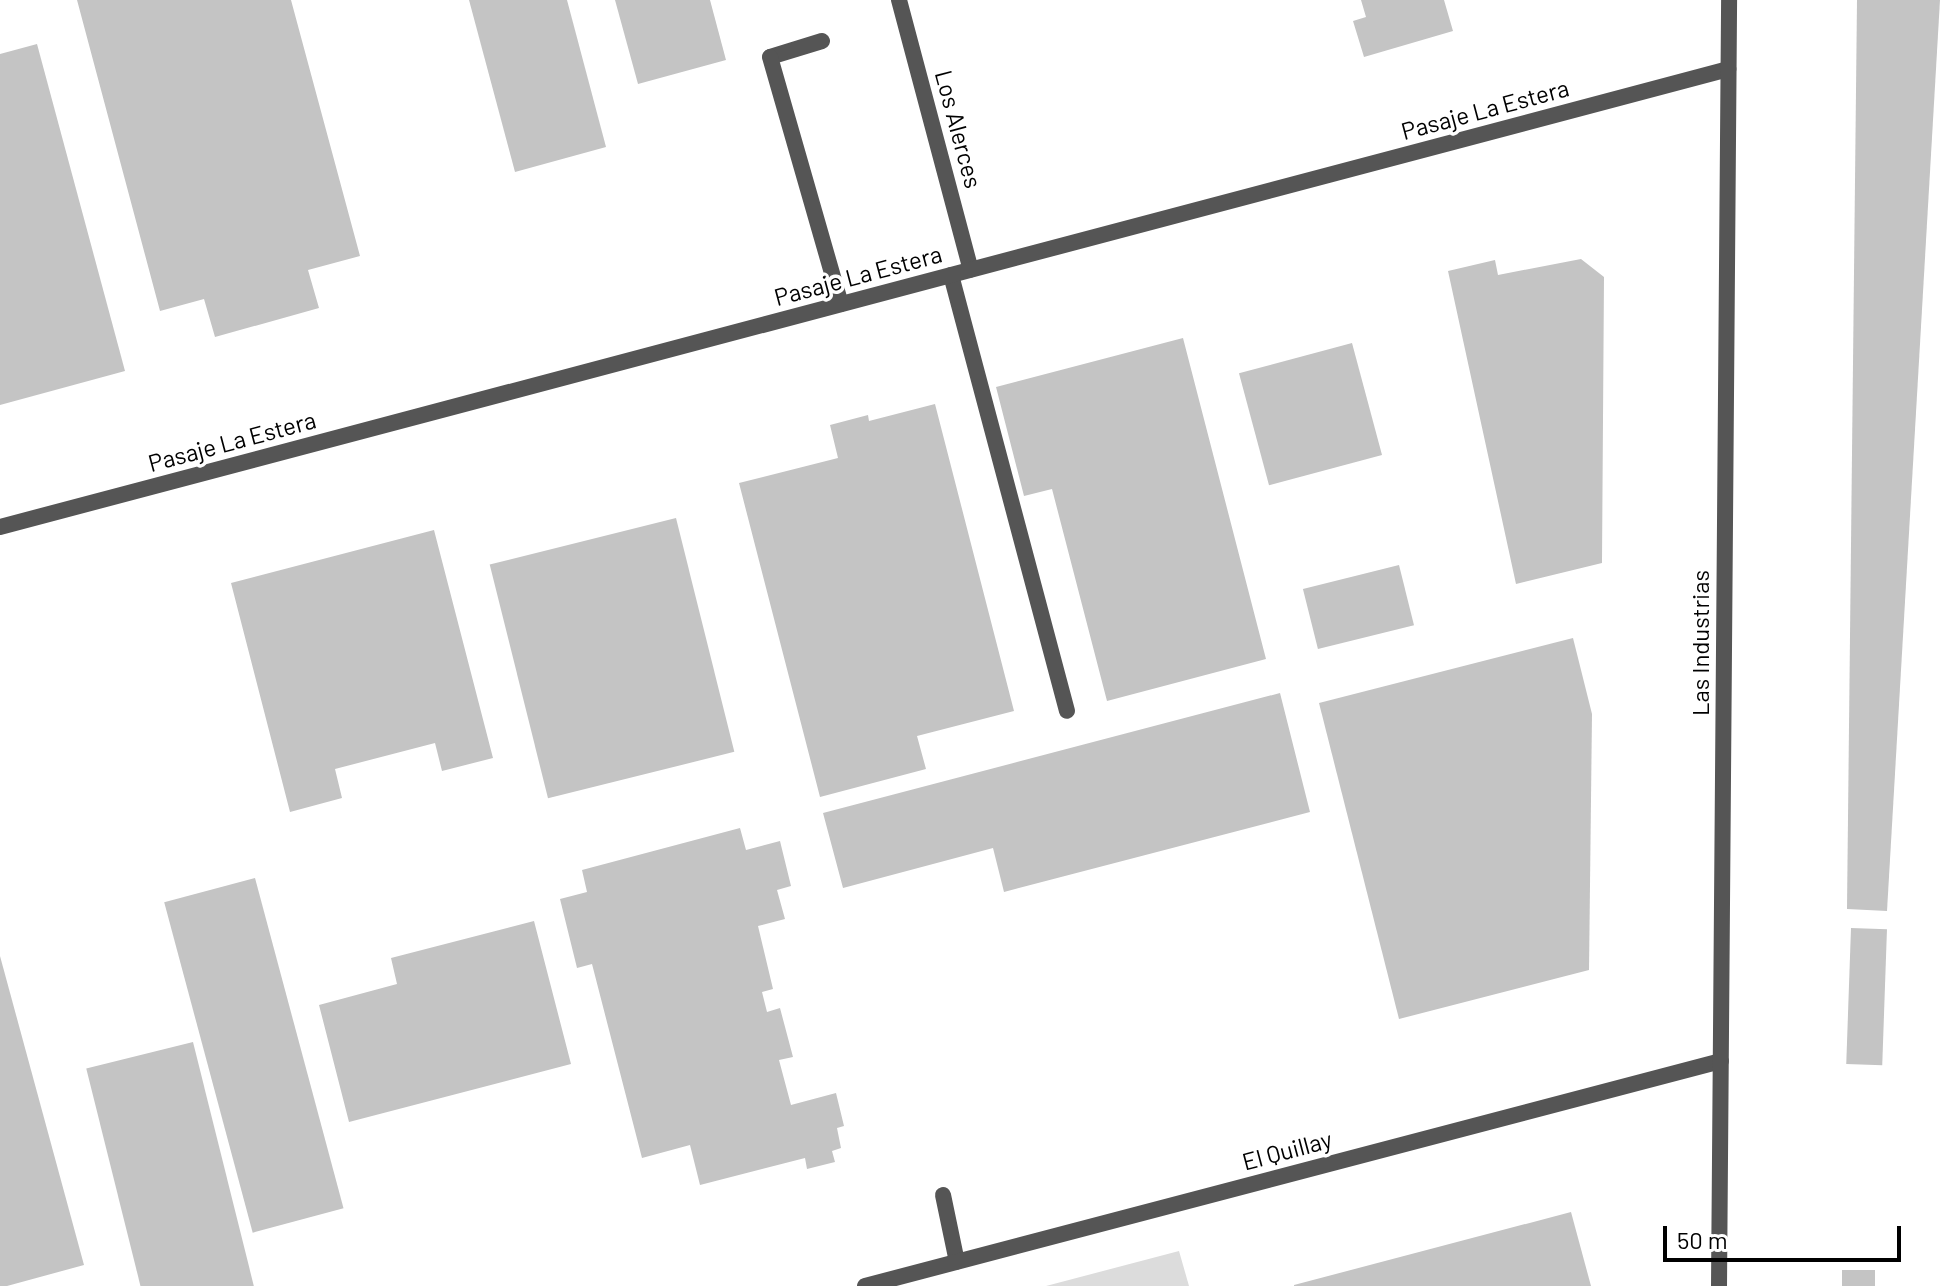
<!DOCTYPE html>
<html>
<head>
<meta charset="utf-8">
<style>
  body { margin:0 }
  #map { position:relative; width:1947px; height:1286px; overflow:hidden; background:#fff; font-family:Barlow,sans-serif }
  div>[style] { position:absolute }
  .green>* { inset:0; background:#dcdcdc }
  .building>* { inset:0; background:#c4c4c4; transform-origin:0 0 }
  .lane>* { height:16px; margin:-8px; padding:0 8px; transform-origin:8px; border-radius:8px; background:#555 }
  .street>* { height:16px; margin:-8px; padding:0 8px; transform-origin:8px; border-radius:8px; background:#555 }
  span { translate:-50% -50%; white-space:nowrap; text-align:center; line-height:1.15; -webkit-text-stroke:7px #fff; paint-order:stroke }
  .street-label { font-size:24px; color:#000 }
  .scale { position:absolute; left:1663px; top:1226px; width:238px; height:36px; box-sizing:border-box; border:4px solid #000; border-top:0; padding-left:10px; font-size:24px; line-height:28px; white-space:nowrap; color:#000; -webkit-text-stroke:6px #fff; paint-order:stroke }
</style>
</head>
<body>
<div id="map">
  <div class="green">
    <div style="clip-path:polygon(1179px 1251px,1189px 1286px,1046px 1286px)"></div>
  </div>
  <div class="building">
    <div style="clip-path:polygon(77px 0,291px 0,360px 256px,308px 270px,319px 308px,215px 337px,204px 299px,160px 311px)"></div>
    <div style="clip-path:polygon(469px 0,567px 0,606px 147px,515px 172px)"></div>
    <div style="clip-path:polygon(615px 0,710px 0,726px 60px,638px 84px)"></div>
    <div style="clip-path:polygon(1361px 0,1444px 0,1453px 31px,1364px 57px,1353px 21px,1366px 17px)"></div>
    <div style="clip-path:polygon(1857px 0,1940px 0,1887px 911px,1847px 909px)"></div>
    <div style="clip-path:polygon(37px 44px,125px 371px,0 405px,0 54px)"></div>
    <div style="clip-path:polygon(1581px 259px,1604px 277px,1602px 563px,1516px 584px,1448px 271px,1495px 260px,1498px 275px)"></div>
    <div style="clip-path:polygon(1183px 338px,1266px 659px,1107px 701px,1052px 489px,1024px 496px,996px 387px)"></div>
    <div style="left:1352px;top:343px;width:116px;height:117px;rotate:75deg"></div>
    <div style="clip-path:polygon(935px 404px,1014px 711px,917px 736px,926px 769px,820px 797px,739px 483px,838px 458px,830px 425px,868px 415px,869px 421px)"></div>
    <div style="left:676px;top:518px;width:241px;height:192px;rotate:76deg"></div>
    <div style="clip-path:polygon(434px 530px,493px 758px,442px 771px,435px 743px,335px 769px,342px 798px,290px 812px,231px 583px)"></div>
    <div style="left:1399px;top:565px;width:62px;height:99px;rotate:76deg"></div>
    <div style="clip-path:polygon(1573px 638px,1592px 714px,1589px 970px,1399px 1019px,1319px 703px)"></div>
    <div style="clip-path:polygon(1280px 693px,1310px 812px,1004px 892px,993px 848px,843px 888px,823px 813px)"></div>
    <div style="clip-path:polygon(740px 828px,746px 850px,780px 841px,791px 886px,777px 890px,785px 919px,758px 926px,773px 989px,762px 992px,767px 1012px,780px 1008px,793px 1057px,779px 1060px,791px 1105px,836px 1093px,844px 1126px,837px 1128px,841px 1148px,832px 1151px,835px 1162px,807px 1169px,805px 1158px,700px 1185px,690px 1145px,642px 1158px,592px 964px,577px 968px,560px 899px,587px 892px,582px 870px)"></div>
    <div style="left:255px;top:878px;width:342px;height:94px;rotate:75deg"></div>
    <div style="clip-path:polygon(534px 921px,571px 1064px,349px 1122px,319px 1005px,397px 984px,391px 958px)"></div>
    <div style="left:1851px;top:928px;width:36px;height:136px;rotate:2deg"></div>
    <div style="clip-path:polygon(0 956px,84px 1265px,7px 1286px,0 1286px)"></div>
    <div style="left:193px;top:1042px;width:252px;height:110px;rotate:76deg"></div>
    <div style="clip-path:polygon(1571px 1212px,1591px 1286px,1294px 1286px,1294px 1285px)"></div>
    <div style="left:1842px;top:1270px;width:33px;height:16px"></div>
  </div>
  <div class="lane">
    <div style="left:822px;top:41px;width:54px;rotate:162.9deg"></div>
    <div style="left:770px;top:57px;width:257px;rotate:74deg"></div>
    <div style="left:951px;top:275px;width:451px;rotate:75.1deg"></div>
    <div style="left:943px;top:1195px;width:68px;rotate:78.2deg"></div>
  </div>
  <div class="street">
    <div style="left:899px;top:0;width:279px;rotate:75.1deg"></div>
    <div style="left:0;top:527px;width:1788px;rotate:-14.84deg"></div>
    <div style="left:865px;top:1286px;width:885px;rotate:-14.73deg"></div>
    <div style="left:1719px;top:1286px;width:1286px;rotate:-89.55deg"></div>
  </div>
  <div class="street-label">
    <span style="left:1485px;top:109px;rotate:-15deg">Pasaje La Estera</span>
    <span style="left:959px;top:129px;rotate:75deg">Los Alerces</span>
    <span style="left:858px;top:275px;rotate:-15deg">Pasaje La Estera</span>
    <span style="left:232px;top:441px;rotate:-15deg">Pasaje La Estera</span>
    <span style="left:1700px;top:643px;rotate:-90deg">Las Industrias</span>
    <span style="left:1287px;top:1150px;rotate:-15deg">El Quillay</span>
  </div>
  <div class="scale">50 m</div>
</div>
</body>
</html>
